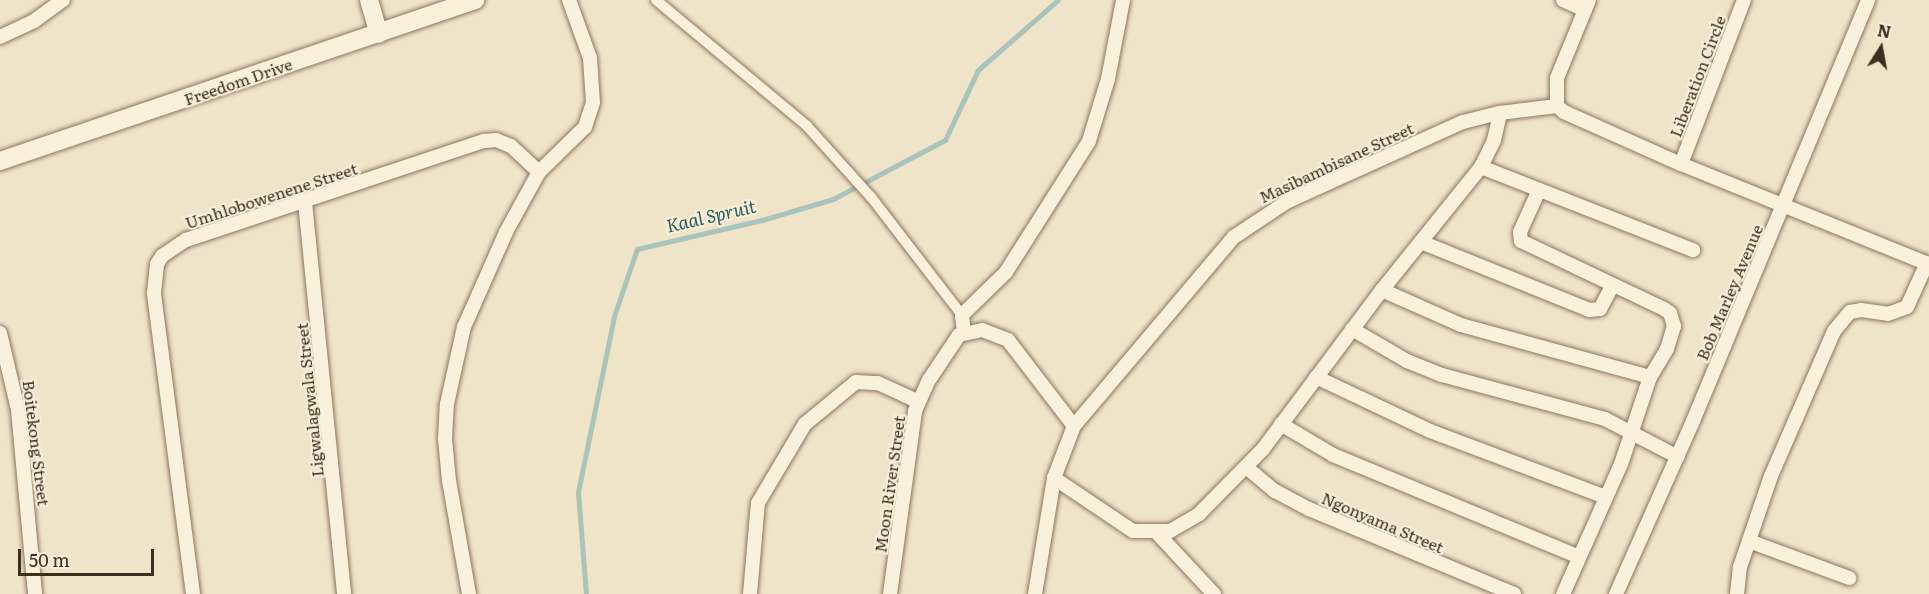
<!DOCTYPE html>
<html>
<head>
<meta charset="utf-8">
<style>
  body { margin:0 }
  #map { position:relative; width:1929px; height:594px; overflow:hidden; background:#f0e4c8; font-family:Literata,serif }
  div>[style] { position:absolute }
  .stream>* { height:5px; margin:-2.5px; padding:0 2.5px; transform-origin:2.5px; border-radius:2.5px; background:#a9c4bc }
  .roads { filter:drop-shadow(0 0 2px #8d765c) drop-shadow(0 0 2px #8d765c) }
  .pedestrian>* { height:10px; margin:-5px; padding:0 5px; transform-origin:5px; border-radius:5px; background:#faf1dc }
  .minor>* { height:14px; margin:-7px; padding:0 7px; transform-origin:7px; border-radius:7px; background:#faf1dc }
  .tertiary>* { height:18px; margin:-9px; padding:0 9px; transform-origin:9px; border-radius:9px; background:#faf1dc }
  span { translate:-50% -50%; white-space:nowrap; text-align:center; line-height:1.15; -webkit-text-stroke:4.5px #f7eed8; paint-order:stroke }
  .street-label { font-size:16px; color:#3d2e20 }
  .water-label { font-size:18px; color:#2f5d5a; font-style:italic }
  .north { position:absolute; left:1851px; top:18px; width:60px; height:60px; -webkit-text-stroke:4px #f7eed8; paint-order:stroke; rotate:11deg; font-size:16px; font-weight:700; line-height:24px; text-align:center; color:#3d2e20 }
  .north::after { content:''; display:block; margin:auto; width:21px; height:27px; background:#3d2e20; clip-path:polygon(50% 0,100% 100%,50% 72%,0 100%) }
  .scale { position:absolute; left:18px; top:549px; width:136px; height:27px; box-sizing:border-box; border:3px solid #3d2e20; border-top:0; padding-left:8px; font-size:18px; line-height:21px; white-space:nowrap; color:#3d2e20; -webkit-text-stroke:4px #f7eed8; paint-order:stroke }
</style>
</head>
<body>
<div id="map">
  <div class="stream">
    <div style="left:586px;top:594px;width:102px;rotate:-94.5deg"></div>
    <div style="left:578px;top:492px;width:180px;rotate:-78.4deg"></div>
    <div style="left:614px;top:316px;width:71px;rotate:-71.1deg"></div>
    <div style="left:637px;top:249px;width:128px;rotate:-13.1deg"></div>
    <div style="left:762px;top:220px;width:74px;rotate:-16.5deg"></div>
    <div style="left:833px;top:199px;width:127px;rotate:-27.8deg"></div>
    <div style="left:945px;top:140px;width:77px;rotate:-64.8deg"></div>
    <div style="left:978px;top:70px;width:106px;rotate:-41.2deg"></div>
  </div>
  <div class="roads">
    <div class="pedestrian">
      <div style="left:656px;top:0;width:197px;rotate:39.8deg"></div>
      <div style="left:807px;top:126px;width:96px;rotate:48deg"></div>
      <div style="left:871px;top:197px;width:149px;rotate:52.4deg"></div>
    </div>
    <div class="minor">
      <div style="left:1563px;top:0;width:24px;rotate:24deg"></div>
      <div style="left:0;top:37px;width:38px;rotate:-25deg"></div>
      <div style="left:34px;top:21px;width:36px;rotate:-36deg"></div>
      <div style="left:1557px;top:106px;width:9px;rotate:41deg"></div>
      <div style="left:1564px;top:112px;width:128px;rotate:24deg"></div>
      <div style="left:1681px;top:164px;width:267px;rotate:22deg"></div>
      <div style="left:1557px;top:106px;width:28px;rotate:-90deg"></div>
      <div style="left:1557px;top:78px;width:84px;rotate:-67.7deg"></div>
      <div style="left:1681px;top:164px;width:176px;rotate:-69deg"></div>
      <div style="left:1481px;top:167px;width:228px;rotate:21.4deg"></div>
      <div style="left:1539px;top:190px;width:46px;rotate:114.3deg"></div>
      <div style="left:1520px;top:232px;width:9px;rotate:84deg"></div>
      <div style="left:1521px;top:241px;width:158px;rotate:25.4deg"></div>
      <div style="left:1664px;top:309px;width:7px;rotate:34deg"></div>
      <div style="left:1670px;top:313px;width:14px;rotate:73deg"></div>
      <div style="left:1674px;top:326px;width:24px;rotate:107deg"></div>
      <div style="left:1667px;top:349px;width:33px;rotate:121deg"></div>
      <div style="left:1650px;top:377px;width:92px;rotate:108.4deg"></div>
      <div style="left:1621px;top:464px;width:142px;rotate:114deg"></div>
      <div style="left:305px;top:202px;width:394px;rotate:84.3deg"></div>
      <div style="left:1421px;top:242px;width:181px;rotate:22deg"></div>
      <div style="left:1589px;top:310px;width:11px;rotate:-5deg"></div>
      <div style="left:1600px;top:309px;width:27px;rotate:-62deg"></div>
      <div style="left:1382px;top:290px;width:86px;rotate:23.9deg"></div>
      <div style="left:1461px;top:325px;width:196px;rotate:15.4deg"></div>
      <div style="left:1352px;top:329px;width:64px;rotate:30.2deg"></div>
      <div style="left:1407px;top:361px;width:38px;rotate:22deg"></div>
      <div style="left:1442px;top:375px;width:169px;rotate:15.1deg"></div>
      <div style="left:1605px;top:419px;width:82px;rotate:27.5deg"></div>
      <div style="left:964px;top:332px;width:17px;rotate:-97deg"></div>
      <div style="left:962px;top:315px;width:62px;rotate:-44.3deg"></div>
      <div style="left:1006px;top:272px;width:155px;rotate:-57.6deg"></div>
      <div style="left:1089px;top:141px;width:65px;rotate:-73deg"></div>
      <div style="left:1108px;top:79px;width:80px;rotate:-79.2deg"></div>
      <div style="left:0;top:333px;width:79px;rotate:76.8deg"></div>
      <div style="left:18px;top:410px;width:185px;rotate:84.7deg"></div>
      <div style="left:1316px;top:377px;width:126px;rotate:25.3deg"></div>
      <div style="left:1430px;top:431px;width:188px;rotate:20.6deg"></div>
      <div style="left:1281px;top:424px;width:61px;rotate:30.8deg"></div>
      <div style="left:1333px;top:455px;width:266px;rotate:22.5deg"></div>
      <div style="left:1246px;top:467px;width:38px;rotate:40deg"></div>
      <div style="left:1275px;top:491px;width:38px;rotate:28deg"></div>
      <div style="left:1309px;top:509px;width:222px;rotate:22.5deg"></div>
      <div style="left:1054px;top:478px;width:95px;rotate:33.9deg"></div>
      <div style="left:1133px;top:531px;width:37px"></div>
      <div style="left:1170px;top:531px;width:34px;rotate:-30deg"></div>
      <div style="left:1199px;top:514px;width:91px;rotate:-45.4deg"></div>
      <div style="left:1263px;top:449px;width:199px;rotate:-53.2deg"></div>
      <div style="left:1382px;top:290px;width:158px;rotate:-51.2deg"></div>
      <div style="left:1481px;top:167px;width:30px;rotate:-64deg"></div>
      <div style="left:1494px;top:140px;width:28px;rotate:-77deg"></div>
      <div style="left:1158px;top:534px;width:82px;rotate:47deg"></div>
      <div style="left:1749px;top:541px;width:107px;rotate:20.3deg"></div>
      <div style="left:193px;top:594px;width:304px;rotate:-97.4deg"></div>
      <div style="left:154px;top:293px;width:29px;rotate:-84deg"></div>
      <div style="left:157px;top:264px;width:9px;rotate:-58deg"></div>
      <div style="left:162px;top:256px;width:29px;rotate:-34deg"></div>
      <div style="left:186px;top:240px;width:314px;rotate:-18.4deg"></div>
      <div style="left:484px;top:141px;width:12px;rotate:-5deg"></div>
      <div style="left:496px;top:140px;width:16px;rotate:22deg"></div>
      <div style="left:511px;top:146px;width:38px;rotate:43deg"></div>
      <div style="left:469px;top:594px;width:115px;rotate:-100deg"></div>
      <div style="left:449px;top:481px;width:42px;rotate:-95.4deg"></div>
      <div style="left:445px;top:439px;width:35px;rotate:-87deg"></div>
      <div style="left:447px;top:404px;width:79px;rotate:-77.6deg"></div>
      <div style="left:464px;top:327px;width:104px;rotate:-66.1deg"></div>
      <div style="left:506px;top:232px;width:68px;rotate:-61.2deg"></div>
      <div style="left:539px;top:172px;width:64px;rotate:-44.4deg"></div>
      <div style="left:585px;top:127px;width:25px;rotate:-72deg"></div>
      <div style="left:593px;top:103px;width:45px;rotate:-93.8deg"></div>
      <div style="left:590px;top:58px;width:62px;rotate:-109.9deg"></div>
      <div style="left:750px;top:594px;width:91px;rotate:-85deg"></div>
      <div style="left:758px;top:503px;width:92px;rotate:-59.3deg"></div>
      <div style="left:805px;top:424px;width:66px;rotate:-39.5deg"></div>
      <div style="left:856px;top:382px;width:22px;rotate:3deg"></div>
      <div style="left:878px;top:383px;width:45px;rotate:24.9deg"></div>
      <div style="left:890px;top:594px;width:185px;rotate:-82.2deg"></div>
      <div style="left:915px;top:411px;width:34px;rotate:-66deg"></div>
      <div style="left:929px;top:380px;width:54px;rotate:-56.3deg"></div>
      <div style="left:959px;top:335px;width:24px;rotate:-12deg"></div>
      <div style="left:982px;top:330px;width:28px;rotate:21deg"></div>
      <div style="left:1008px;top:340px;width:108px;rotate:52.5deg"></div>
      <div style="left:1035px;top:594px;width:118px;rotate:-80.7deg"></div>
      <div style="left:1054px;top:478px;width:56px;rotate:-69deg"></div>
      <div style="left:1074px;top:426px;width:248px;rotate:-49.8deg"></div>
      <div style="left:1234px;top:237px;width:65px;rotate:-33.7deg"></div>
      <div style="left:1288px;top:201px;width:192px;rotate:-24.3deg"></div>
      <div style="left:1463px;top:122px;width:38px;rotate:-14deg"></div>
      <div style="left:1500px;top:113px;width:57px;rotate:-7deg"></div>
      <div style="left:1616px;top:594px;width:189px;rotate:-66deg"></div>
      <div style="left:1693px;top:421px;width:456px;rotate:-67.4deg"></div>
      <div style="left:1737px;top:594px;width:27px;rotate:-84deg"></div>
      <div style="left:1740px;top:567px;width:96px;rotate:-71.2deg"></div>
      <div style="left:1771px;top:476px;width:158px;rotate:-66.5deg"></div>
      <div style="left:1834px;top:331px;width:25px;rotate:-50deg"></div>
      <div style="left:1850px;top:312px;width:11px;rotate:-10deg"></div>
      <div style="left:1861px;top:310px;width:27px;rotate:8deg"></div>
      <div style="left:1888px;top:314px;width:20px;rotate:-20deg"></div>
      <div style="left:1907px;top:307px;width:48px;rotate:-65.6deg"></div>
    </div>
    <div class="tertiary">
      <div style="left:369px;top:0;width:35px;rotate:74deg"></div>
      <div style="left:0;top:161px;width:502px;rotate:-18.72deg"></div>
    </div>
  </div>
  <div class="street-label">
    <span style="left:1697px;top:76px;rotate:-69deg">Liberation Circle</span>
    <span style="left:238px;top:81px;rotate:-19deg">Freedom Drive</span>
    <span style="left:1336px;top:162px;rotate:-25deg">Masibambisane Street</span>
    <span style="left:271px;top:195px;rotate:-18deg">Umhlobowenene Street</span>
    <span style="left:1729px;top:292px;rotate:-67deg">Bob Marley Avenue</span>
    <span style="left:309px;top:400px;rotate:-96deg">Ligwalagwala Street</span>
    <span style="left:37px;top:443px;rotate:83deg">Boitekong Street</span>
    <span style="left:889px;top:484px;rotate:-82deg">Moon River Street</span>
    <span style="left:1383px;top:522px;rotate:23deg">Ngonyama Street</span>
  </div>
  <div class="water-label">
    <span style="left:711px;top:216px;rotate:-13deg">Kaal Spruit</span>
  </div>
  <div class="north">N</div>
  <div class="scale">50 m</div>
</div>
</body>
</html>
